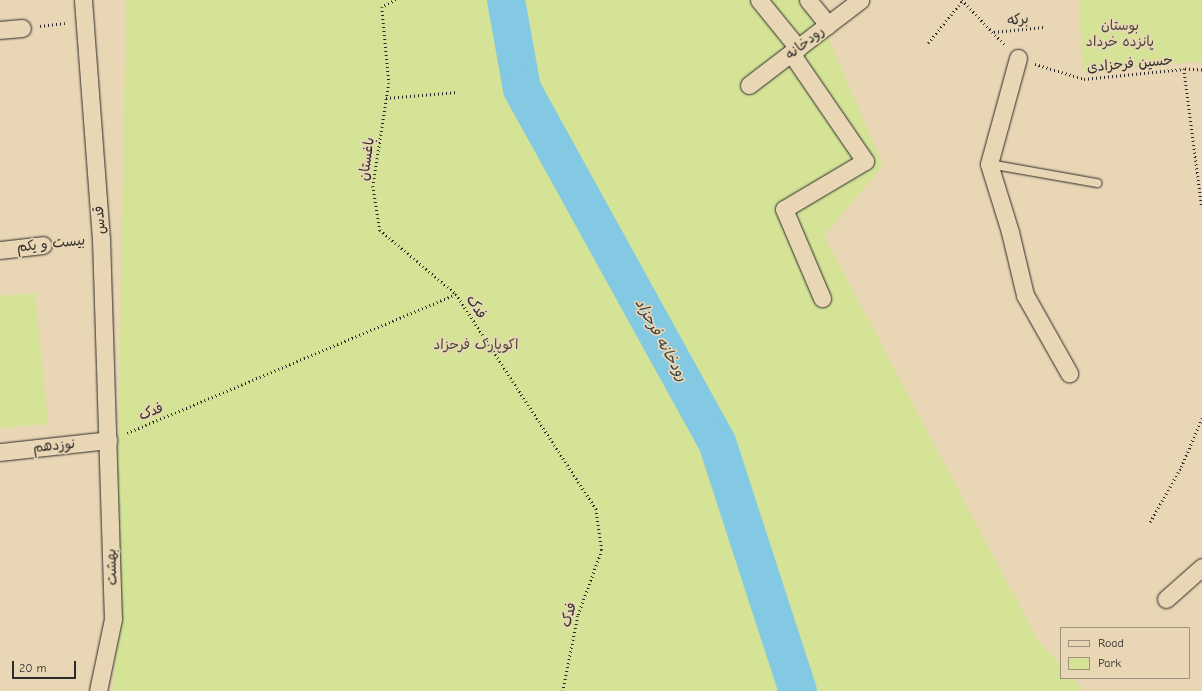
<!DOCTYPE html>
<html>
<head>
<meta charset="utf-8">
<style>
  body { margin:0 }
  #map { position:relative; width:1202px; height:691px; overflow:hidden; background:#e9d6b4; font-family:"Comic Neue","Playpen Sans Arabic",sans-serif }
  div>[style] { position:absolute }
  .green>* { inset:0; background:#d4e396 }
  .river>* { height:38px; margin:-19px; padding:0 19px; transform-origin:19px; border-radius:19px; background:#83c9e4 }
  .path>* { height:2.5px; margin-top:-1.25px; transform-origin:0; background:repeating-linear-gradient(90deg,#2b2b2b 0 1px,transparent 0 4px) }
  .roads { filter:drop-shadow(0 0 1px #2b2b2b) drop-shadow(0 0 1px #2b2b2b) }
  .lane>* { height:8px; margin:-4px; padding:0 4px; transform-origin:4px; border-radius:4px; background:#e9d6b4 }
  .street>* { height:17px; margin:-8.5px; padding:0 8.5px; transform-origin:8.5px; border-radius:8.5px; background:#e9d6b4 }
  span { translate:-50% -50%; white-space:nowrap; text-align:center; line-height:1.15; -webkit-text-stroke:3.5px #e9d6b4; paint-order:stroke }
  .street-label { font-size:14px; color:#2b2b2b }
  .park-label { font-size:14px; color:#44473b }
  .water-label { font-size:15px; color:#384347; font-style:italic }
  .legend { position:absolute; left:1060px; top:627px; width:130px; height:52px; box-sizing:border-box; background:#e9d6b4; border:1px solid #9d927d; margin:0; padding:5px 7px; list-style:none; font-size:12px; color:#2b2b2b }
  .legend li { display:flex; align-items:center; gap:8px; height:20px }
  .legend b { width:20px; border:1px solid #9d927d }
  .scale { position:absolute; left:12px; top:661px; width:64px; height:18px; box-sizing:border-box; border:2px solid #2b2b2b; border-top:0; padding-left:5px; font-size:12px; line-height:14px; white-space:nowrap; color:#2b2b2b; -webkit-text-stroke:3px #e9d6b4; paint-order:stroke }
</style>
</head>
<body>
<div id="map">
  <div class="green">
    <div style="clip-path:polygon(126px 0,812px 0,883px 165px,824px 236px,1037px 639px,1061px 666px,1061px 678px,1072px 678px,1084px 691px,114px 691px)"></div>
    <div style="clip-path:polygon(1079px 0,1202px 0,1202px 61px,1083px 72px)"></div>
    <div style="clip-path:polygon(35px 293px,48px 424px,0 428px,0 296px)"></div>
  </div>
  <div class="river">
    <div style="left:506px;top:0;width:90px;rotate:79.8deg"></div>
    <div style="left:522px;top:89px;width:403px;rotate:61.1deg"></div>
    <div style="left:717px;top:442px;width:262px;rotate:72deg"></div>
  </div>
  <div class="path">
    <div style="left:396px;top:0;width:16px;rotate:153deg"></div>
    <div style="left:382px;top:7px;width:76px;rotate:84.7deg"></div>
    <div style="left:389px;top:83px;width:104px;rotate:98.8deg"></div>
    <div style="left:373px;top:186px;width:45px;rotate:81deg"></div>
    <div style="left:380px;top:230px;width:99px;rotate:40.1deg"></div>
    <div style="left:456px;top:294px;width:257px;rotate:56.9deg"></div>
    <div style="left:596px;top:509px;width:41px;rotate:81.7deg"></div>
    <div style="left:602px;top:550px;width:70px;rotate:110deg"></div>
    <div style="left:578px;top:616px;width:76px;rotate:101.3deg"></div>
    <div style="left:962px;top:0;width:62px;rotate:46.3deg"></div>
    <div style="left:40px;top:26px;width:25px;rotate:-7deg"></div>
    <div style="left:994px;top:32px;width:50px;rotate:-5.7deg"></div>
    <div style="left:928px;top:43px;width:55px;rotate:-50.9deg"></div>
    <div style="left:1035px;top:64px;width:51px;rotate:17deg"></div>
    <div style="left:1084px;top:79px;width:100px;rotate:-5.7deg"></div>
    <div style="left:1202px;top:70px;width:18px;rotate:-177deg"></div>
    <div style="left:1184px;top:69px;width:139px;rotate:82.6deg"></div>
    <div style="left:386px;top:98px;width:72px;rotate:-4.8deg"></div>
    <div style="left:62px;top:243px;width:21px;rotate:-5deg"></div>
    <div style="left:127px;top:433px;width:357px;rotate:-22.9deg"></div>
    <div style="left:1150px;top:522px;width:63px;rotate:-60.6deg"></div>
    <div style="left:1181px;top:467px;width:53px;rotate:-66.8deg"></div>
  </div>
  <div class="roads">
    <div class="lane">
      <div style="left:989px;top:164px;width:110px;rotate:10deg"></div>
    </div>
    <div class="street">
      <div style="left:83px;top:0;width:240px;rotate:85.7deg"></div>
      <div style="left:101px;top:239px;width:380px;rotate:88.2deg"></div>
      <div style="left:113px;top:619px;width:74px;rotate:101.8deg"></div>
      <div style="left:759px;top:0;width:62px;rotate:50.9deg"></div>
      <div style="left:808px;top:0;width:32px;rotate:51deg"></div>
      <div style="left:0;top:30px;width:22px;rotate:-5deg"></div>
      <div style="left:791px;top:53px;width:131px;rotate:55.6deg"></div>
      <div style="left:865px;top:161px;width:94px;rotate:149.3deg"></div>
      <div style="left:784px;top:209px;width:97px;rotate:66.9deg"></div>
      <div style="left:1018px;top:58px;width:110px;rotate:105.3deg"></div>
      <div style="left:989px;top:164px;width:71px;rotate:72.8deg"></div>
      <div style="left:1010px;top:232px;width:65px;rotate:76.6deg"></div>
      <div style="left:1025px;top:295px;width:90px;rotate:60.6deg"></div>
      <div style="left:749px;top:85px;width:140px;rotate:-37.4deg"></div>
      <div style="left:0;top:250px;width:43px;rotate:-6.6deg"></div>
      <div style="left:0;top:452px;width:109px;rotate:-6.3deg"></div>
      <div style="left:1166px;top:599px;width:48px;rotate:-41.6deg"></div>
    </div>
  </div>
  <div class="street-label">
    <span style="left:1018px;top:20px;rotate:-6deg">برکه</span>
    <span style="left:805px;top:43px;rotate:-38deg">رودخانه</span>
    <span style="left:1130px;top:64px;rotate:-5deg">حسین فرحزادی</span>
    <span style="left:367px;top:159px;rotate:-82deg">باغستان</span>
    <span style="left:100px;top:220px;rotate:-94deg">قدس</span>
    <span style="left:51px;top:244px;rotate:-6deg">بیست و یکم</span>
    <span style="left:476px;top:307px;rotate:57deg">فدک</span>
    <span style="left:151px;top:412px;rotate:-22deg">فدک</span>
    <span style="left:54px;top:446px;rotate:-6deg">نوزدهم</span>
    <span style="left:112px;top:567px;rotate:-92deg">بهشت</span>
    <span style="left:569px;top:615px;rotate:-75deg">فدک</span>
  </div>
  <div class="park-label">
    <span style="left:1120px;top:34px">بوستان<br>پانزده خرداد</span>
    <span style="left:476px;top:345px">اکوپارک فرحزاد</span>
  </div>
  <div class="water-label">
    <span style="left:661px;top:340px;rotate:61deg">رودخانه فرحزاد</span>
  </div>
  <ul class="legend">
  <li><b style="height:5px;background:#e9d6b4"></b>Road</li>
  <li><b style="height:11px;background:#d4e396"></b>Park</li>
  </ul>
  <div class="scale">20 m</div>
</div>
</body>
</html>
